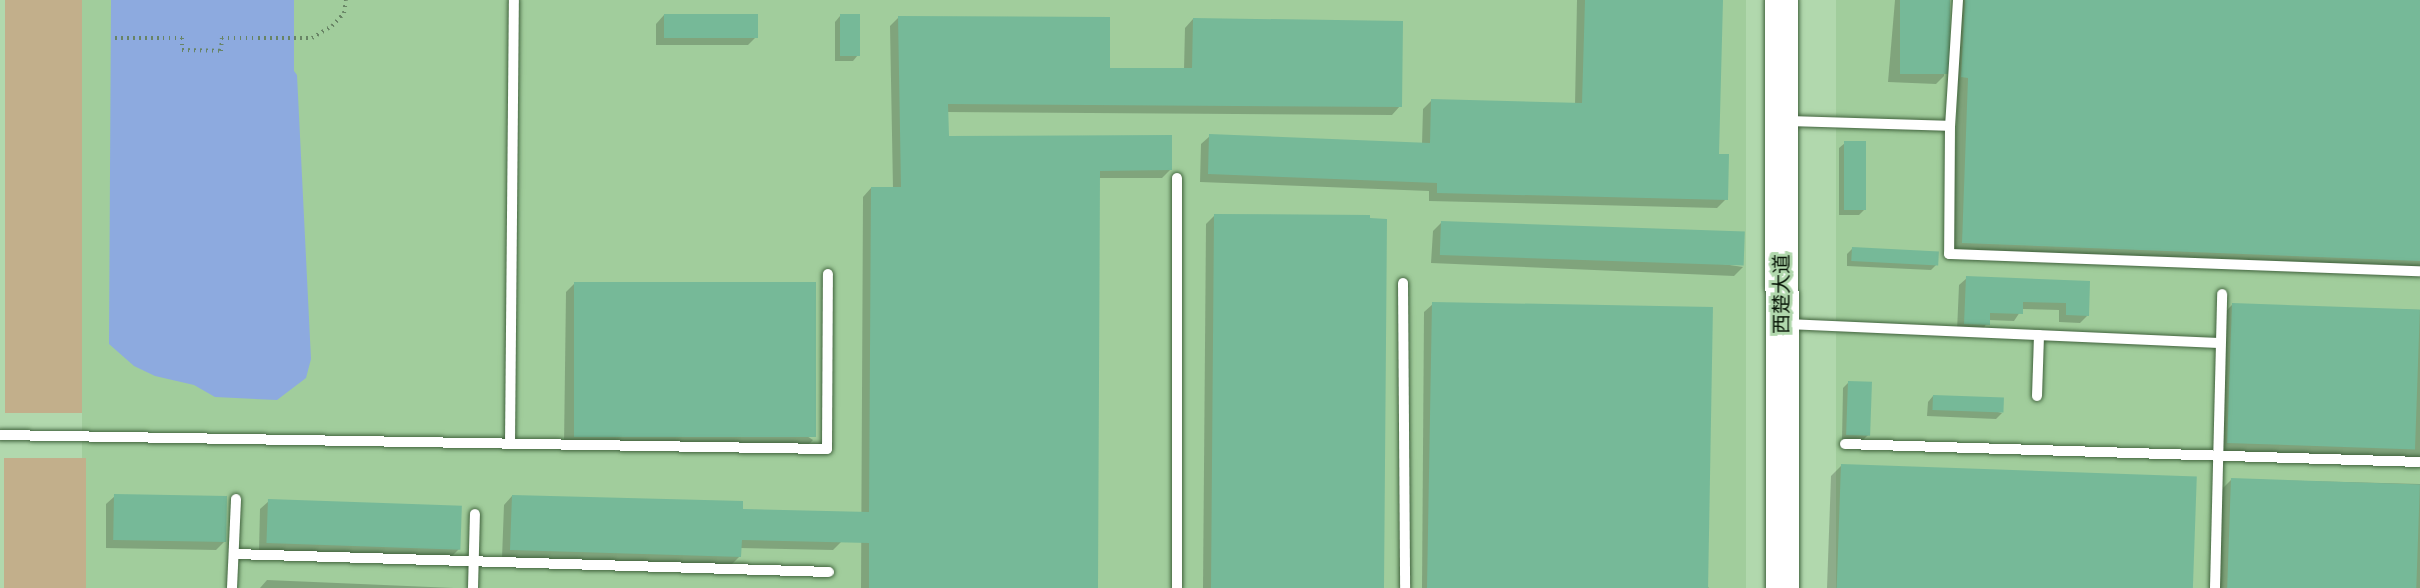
<!DOCTYPE html>
<html>
<head>
<meta charset="utf-8">
<style>
  body { margin:0 }
  #map { position:relative; width:2420px; height:588px; overflow:hidden; background:#b1d8ad; font-family:Karla,"Noto Sans SC",sans-serif }
  div>[style] { position:absolute }
  .built>* { inset:0; background:#a1cd9c; transform-origin:0 0 }
  .green>* { inset:0; background:#c2af8b; transform-origin:0 0 }
  .water>* { inset:0; background:#8daadf }
  .shadow>* { inset:0; background:#0003 }
  .building>* { inset:0; background:#76b998; transform-origin:0 0 }
  .path>* { height:4px; margin-top:-2px; transform-origin:0; background:repeating-linear-gradient(90deg,#688465 0 1.5px,transparent 0 6px) }
  .roads { filter:drop-shadow(0 0 2px #41633d) drop-shadow(0 0 2px #41633d) }
  .service>* { height:10px; margin:-5px; padding:0 5px; transform-origin:5px; border-radius:5px; background:#fff }
  .primary>* { height:33px; margin:-16.5px; padding:0 16.5px; transform-origin:16.5px; border-radius:16.5px; background:#fff }
  span { translate:-50% -50%; white-space:nowrap; text-align:center; line-height:1.15; -webkit-text-stroke:6px #b1d8ad; paint-order:stroke }
  .street-label { font-size:20px; color:#091708 }
</style>
</head>
<body>
<div id="map">
  <div class="built">
    <div style="left:82px;top:0;width:1664px;height:588px"></div>
    <div style="left:1836px;top:0;width:584px;height:588px"></div>
  </div>
  <div class="green">
    <div style="left:5px;top:0;width:77px;height:413px"></div>
    <div style="left:4px;top:458px;width:82px;height:130px"></div>
  </div>
  <div class="water">
    <div style="clip-path:polygon(111px 0,294px 0,294px 71px,297px 75px,311px 359px,306px 378px,277px 400px,215px 397px,194px 385px,155px 376px,134px 366px,109px 344px)"></div>
  </div>
  <div class="shadow">
    <div style="clip-path:polygon(1577px 0,1722px 0,1717px 156px,1726px 199px,1717px 208px,1429px 201px,1429px 191px,1200px 182px,1201px 144px,1210px 136px,1422px 144px,1423px 109px,1432px 100px,1575px 105px)"></div>
    <div style="clip-path:polygon(1895px 0,1950px 0,1944px 76px,1936px 84px,1888px 82px)"></div>
    <div style="clip-path:polygon(1961px 0,2420px 0,2420px 272px,1951px 253px,1958px 88px,1950px 88px)"></div>
    <div style="clip-path:polygon(664px 15px,756px 37px,748px 45px,656px 45px,656px 24px)"></div>
    <div style="clip-path:polygon(840px 16px,858px 55px,853px 61px,835px 61px,835px 22px)"></div>
    <div style="clip-path:polygon(898px 18px,1108px 69px,1184px 69px,1185px 28px,1193px 19px,1400px 106px,1392px 115px,946px 112px,947px 137px,1170px 170px,1162px 178px,1099px 178px,1096px 588px,861px 588px,863px 197px,871px 188px,893px 189px,890px 26px)"></div>
    <div style="clip-path:polygon(1845px 143px,1864px 210px,1859px 215px,1839px 215px,1839px 148px)"></div>
    <div style="clip-path:polygon(1215px 215px,1382px 588px,1203px 588px,1206px 224px)"></div>
    <div style="clip-path:polygon(1442px 222px,1743px 267px,1734px 276px,1431px 263px,1433px 231px)"></div>
    <div style="clip-path:polygon(1853px 248px,1937px 264px,1931px 270px,1847px 266px,1847px 254px)"></div>
    <div style="clip-path:polygon(1967px 278px,2089px 282px,2088px 315px,2080px 323px,2059px 322px,2059px 310px,2022px 309px,2014px 321px,1989px 320px,1981px 332px,1957px 331px,1959px 285px)"></div>
    <div style="clip-path:polygon(574px 284px,813px 440px,805px 448px,564px 445px,566px 292px)"></div>
    <div style="clip-path:polygon(1433px 304px,1709px 588px,1422px 588px,1424px 312px)"></div>
    <div style="clip-path:polygon(2232px 305px,2420px 310px,2420px 459px,2217px 453px,2221px 316px)"></div>
    <div style="clip-path:polygon(1848px 383px,1869px 434px,1863px 440px,1842px 440px,1843px 388px)"></div>
    <div style="clip-path:polygon(1933px 396px,2002px 413px,1996px 419px,1927px 416px,1928px 402px)"></div>
    <div style="clip-path:polygon(1842px 465px,2192px 588px,1827px 588px,1831px 476px)"></div>
    <div style="clip-path:polygon(2232px 479px,2420px 484px,2420px 588px,2218px 588px,2221px 490px)"></div>
    <div style="clip-path:polygon(115px 496px,225px 541px,216px 550px,106px 548px,106px 504px)"></div>
    <div style="clip-path:polygon(512px 496px,741px 511px,842px 541px,833px 550px,740px 548px,740px 556px,731px 565px,502px 558px,504px 505px)"></div>
    <div style="clip-path:polygon(269px 501px,459px 549px,450px 558px,259px 551px,260px 509px)"></div>
    <div style="clip-path:polygon(267px 580px,454px 588px,260px 588px)"></div>
  </div>
  <div class="building">
    <div style="clip-path:polygon(1585px 0,1723px 0,1719px 154px,1729px 154px,1728px 200px,1437px 193px,1437px 183px,1208px 174px,1209px 134px,1430px 143px,1431px 99px,1582px 103px)"></div>
    <div style="left:1900px;top:0;width:50px;height:74px"></div>
    <div style="clip-path:polygon(1965px 0,2420px 0,2420px 261px,1962px 243px,1968px 78px,1961px 77px)"></div>
    <div style="left:664px;top:14px;width:94px;height:24px"></div>
    <div style="left:840px;top:14px;width:20px;height:42px"></div>
    <div style="clip-path:polygon(898px 16px,1110px 17px,1110px 68px,1192px 68px,1193px 18px,1403px 21px,1402px 107px,948px 104px,949px 136px,1172px 135px,1172px 170px,1100px 171px,1098px 588px,869px 588px,869px 543px,742px 540px,741px 557px,510px 550px,512px 495px,743px 501px,743px 509px,869px 512px,871px 187px,901px 187px)"></div>
    <div style="left:1844px;top:141px;width:22px;height:69px"></div>
    <div style="clip-path:polygon(1214px 214px,1370px 215px,1370px 218px,1387px 219px,1384px 588px,1211px 588px)"></div>
    <div style="left:1441px;top:221px;width:304px;height:34px;rotate:2deg"></div>
    <div style="left:1852px;top:247px;width:87px;height:14px;rotate:3deg"></div>
    <div style="clip-path:polygon(1966px 276px,2090px 281px,2089px 316px,2066px 315px,2066px 303px,2023px 302px,2023px 314px,1990px 313px,1990px 325px,1964px 324px)"></div>
    <div style="left:574px;top:282px;width:242px;height:155px"></div>
    <div style="left:1432px;top:302px;width:281px;height:286px;rotate:1deg"></div>
    <div style="left:2232px;top:303px;width:188px;height:140px;rotate:2deg"></div>
    <div style="left:1848px;top:381px;width:24px;height:54px;rotate:2deg"></div>
    <div style="left:1933px;top:395px;width:71px;height:15px;rotate:2deg"></div>
    <div style="left:1841px;top:464px;width:356px;height:124px;rotate:2deg"></div>
    <div style="left:2231px;top:478px;width:189px;height:110px;rotate:2deg"></div>
    <div style="left:114px;top:494px;width:113px;height:46px;rotate:1deg"></div>
    <div style="left:268px;top:499px;width:194px;height:44px;rotate:2deg"></div>
  </div>
  <div class="path">
    <div style="left:115px;top:38px;width:67px"></div>
    <div style="left:182px;top:38px;width:12px;rotate:90deg"></div>
    <div style="left:182px;top:50px;width:39px;rotate:1deg"></div>
    <div style="left:221px;top:51px;width:13px;rotate:-86deg"></div>
    <div style="left:222px;top:38px;width:90px"></div>
    <div style="left:312px;top:38px;width:23px;rotate:-31deg"></div>
    <div style="left:332px;top:26px;width:18px;rotate:-47deg"></div>
    <div style="left:344px;top:13px;width:13px;rotate:-81deg"></div>
  </div>
  <div class="roads">
    <div class="service">
      <div style="left:1958px;top:0;width:126px;rotate:93.6deg"></div>
      <div style="left:1950px;top:126px;width:128px;rotate:90.4deg"></div>
      <div style="left:1949px;top:254px;width:471px;rotate:2.1deg"></div>
      <div style="left:1785px;top:121px;width:165px;rotate:1.7deg"></div>
      <div style="left:1403px;top:283px;width:305px;rotate:89.6deg"></div>
      <div style="left:1786px;top:324px;width:434px;rotate:2.5deg"></div>
      <div style="left:2037px;top:396px;width:61px;rotate:-88.1deg"></div>
      <div style="left:0;top:435px;width:827px;rotate:0.97deg"></div>
      <div style="left:827px;top:449px;width:175px;rotate:-89.7deg"></div>
      <div style="left:510px;top:444px;width:444px;rotate:-89.5deg"></div>
      <div style="left:1845px;top:444px;width:575px;rotate:1.79deg"></div>
      <div style="left:234px;top:554px;width:595px;rotate:1.73deg"></div>
      <div style="left:232px;top:588px;width:89px;rotate:-87.4deg"></div>
      <div style="left:473px;top:588px;width:74px;rotate:-88.5deg"></div>
      <div style="left:1177px;top:588px;width:410px;rotate:-90deg"></div>
      <div style="left:2215px;top:588px;width:294px;rotate:-88.6deg"></div>
    </div>
    <div class="primary">
      <div style="left:1781px;top:0;width:588px;rotate:89.9deg"></div>
    </div>
  </div>
  <div class="street-label">
    <span style="left:1782px;top:294px;rotate:-90deg">西楚大道</span>
  </div>
</div>
</body>
</html>
